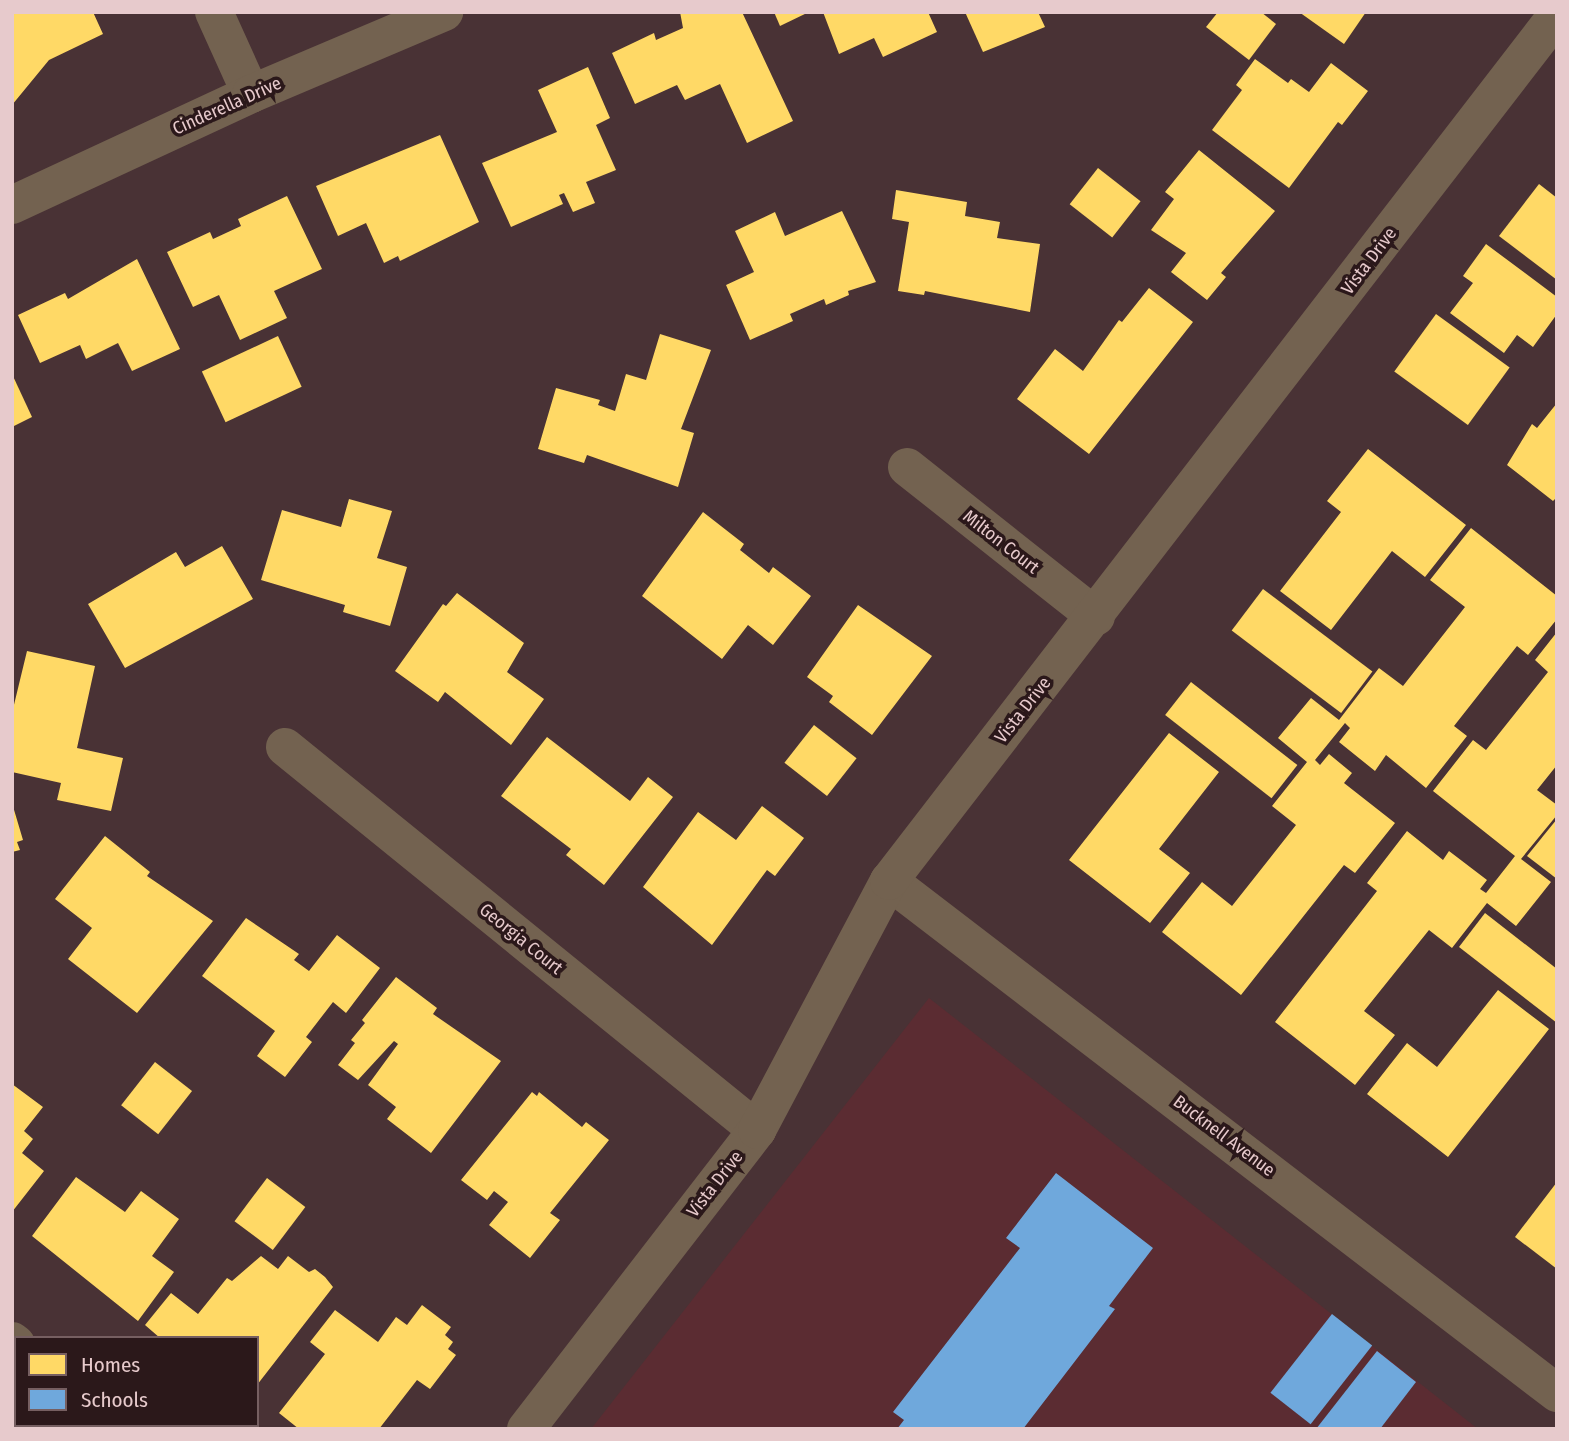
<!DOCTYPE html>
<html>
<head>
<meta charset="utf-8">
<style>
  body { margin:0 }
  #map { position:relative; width:1569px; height:1441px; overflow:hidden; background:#493235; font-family:"Fira Sans Condensed",sans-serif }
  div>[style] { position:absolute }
  .built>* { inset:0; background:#5b2c32 }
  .homes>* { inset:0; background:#ffd966; transform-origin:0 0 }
  .schools>* { inset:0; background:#6fa8dc; transform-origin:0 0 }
  .minor>* { height:38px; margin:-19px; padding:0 19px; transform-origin:19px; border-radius:19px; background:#736250 }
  span { translate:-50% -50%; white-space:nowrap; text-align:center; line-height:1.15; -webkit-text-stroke:7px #2b181a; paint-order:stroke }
  .street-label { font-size:18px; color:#e7cacc }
  .frame { position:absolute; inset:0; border:14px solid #e7cacc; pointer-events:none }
  .legend { position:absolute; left:14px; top:1336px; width:245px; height:91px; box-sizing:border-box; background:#2b181a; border:2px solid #765f61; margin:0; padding:9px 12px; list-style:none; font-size:21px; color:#e7cacc }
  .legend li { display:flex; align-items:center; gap:14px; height:35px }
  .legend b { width:35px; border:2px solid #765f61 }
</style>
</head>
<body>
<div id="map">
  <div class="built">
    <div style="clip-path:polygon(929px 998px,1478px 1429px,591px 1429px)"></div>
  </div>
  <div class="homes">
    <div style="clip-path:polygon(12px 12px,93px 12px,103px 34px,49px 60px,12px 105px)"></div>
    <div style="clip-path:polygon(742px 12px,793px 121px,747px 143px,720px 84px,685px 100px,677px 85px,635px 104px,612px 53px,654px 33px,656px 40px,683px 28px,680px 12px)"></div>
    <div style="clip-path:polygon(774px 12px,809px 12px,780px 26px)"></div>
    <div style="clip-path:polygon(823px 12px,928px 12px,937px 32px,883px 57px,874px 38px,839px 54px)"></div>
    <div style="clip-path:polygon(965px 12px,1038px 12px,1045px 27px,983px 52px)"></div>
    <div style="clip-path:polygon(1218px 12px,1261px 12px,1276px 24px,1249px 60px,1206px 27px)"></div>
    <div style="clip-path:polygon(1299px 12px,1366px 12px,1344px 44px)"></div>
    <div style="clip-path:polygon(1255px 59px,1288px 83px,1291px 79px,1309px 92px,1331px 63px,1368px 91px,1342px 125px,1338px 122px,1289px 188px,1212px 130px,1242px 90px,1236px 85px)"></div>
    <div style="clip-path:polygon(588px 67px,610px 118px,596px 125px,616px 170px,586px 182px,595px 203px,573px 212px,564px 193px,559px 195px,563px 204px,511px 227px,482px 163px,557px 132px,538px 90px)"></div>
    <div style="clip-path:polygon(440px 135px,479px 222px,400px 261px,398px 256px,384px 263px,366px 223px,338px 236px,316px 186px)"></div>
    <div style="clip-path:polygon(1199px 150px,1275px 211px,1221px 273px,1226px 277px,1207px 300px,1171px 272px,1186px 253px,1151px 230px,1174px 199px,1165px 192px)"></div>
    <div style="left:1098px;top:168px;width:54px;height:46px;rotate:38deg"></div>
    <div style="clip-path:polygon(1539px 184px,1557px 198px,1557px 280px,1499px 236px)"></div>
    <div style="clip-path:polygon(896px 190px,967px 202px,965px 216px,1000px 222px,997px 238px,1040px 244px,1030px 312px,925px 291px,924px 295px,898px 291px,909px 222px,892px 219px)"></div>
    <div style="clip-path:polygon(287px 196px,322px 269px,274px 291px,287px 318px,240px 340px,219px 295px,193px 307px,167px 252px,210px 232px,213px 239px,241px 226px,238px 219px)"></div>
    <div style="clip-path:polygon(842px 211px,876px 282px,848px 291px,849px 295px,826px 305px,824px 299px,790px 314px,793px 321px,750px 340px,726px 285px,754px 272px,735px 231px,775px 212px,785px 236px)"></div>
    <div style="clip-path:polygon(1486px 244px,1557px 297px,1557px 314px,1533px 347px,1517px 335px,1504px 353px,1450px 313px,1473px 283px,1463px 276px)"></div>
    <div style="clip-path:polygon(137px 259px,180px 349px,132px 371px,118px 343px,86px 359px,80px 345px,40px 363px,18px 315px,65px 293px,68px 299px)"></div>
    <div style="clip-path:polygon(1149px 288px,1193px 322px,1089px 454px,1017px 399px,1055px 349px,1083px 371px,1119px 320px,1122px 322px)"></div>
    <div style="left:1436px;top:314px;width:91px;height:71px;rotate:36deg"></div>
    <div style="clip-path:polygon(660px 334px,711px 350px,681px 429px,694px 433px,678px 487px,587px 455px,584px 463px,538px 449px,556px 388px,600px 400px,598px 405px,615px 411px,626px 374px,646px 380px)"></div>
    <div style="left:278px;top:336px;width:56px;height:84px;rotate:65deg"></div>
    <div style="clip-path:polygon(12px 374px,32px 417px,12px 427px)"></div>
    <div style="clip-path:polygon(1557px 403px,1557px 497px,1553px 501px,1507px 465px,1532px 424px,1537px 428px)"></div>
    <div style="clip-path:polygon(1368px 449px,1466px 525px,1425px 577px,1392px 551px,1331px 630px,1280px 591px,1341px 512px,1327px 501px)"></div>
    <div style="clip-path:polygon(349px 499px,392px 511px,377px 558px,407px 567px,390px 626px,343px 612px,345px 605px,261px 580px,282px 510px,341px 527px)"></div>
    <div style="clip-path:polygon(703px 512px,744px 544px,740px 550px,769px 573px,773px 567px,811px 596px,773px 645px,748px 625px,722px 659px,642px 596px)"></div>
    <div style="clip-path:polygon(1471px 528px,1557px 596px,1557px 619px,1528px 655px,1517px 646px,1454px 726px,1467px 736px,1426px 788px,1386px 755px,1375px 771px,1339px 742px,1350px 728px,1345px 723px,1315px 760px,1320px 765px,1329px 754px,1352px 773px,1344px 783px,1395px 823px,1355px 873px,1344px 865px,1241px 995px,1162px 932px,1202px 882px,1232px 906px,1296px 825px,1272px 806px,1307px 762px,1278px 738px,1311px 698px,1339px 720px,1379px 668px,1403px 686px,1465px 607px,1430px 580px)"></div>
    <div style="clip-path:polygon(222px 546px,253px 599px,125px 668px,88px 604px,176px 552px,185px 567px)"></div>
    <div style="left:1263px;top:589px;width:137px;height:52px;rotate:37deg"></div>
    <div style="clip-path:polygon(457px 593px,524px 643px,507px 672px,544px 699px,511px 745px,445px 692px,438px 702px,395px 671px,443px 604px,446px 606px)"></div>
    <div style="clip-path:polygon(858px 605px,932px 656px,872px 735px,829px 702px,833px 696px,807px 677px)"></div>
    <div style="clip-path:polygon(1557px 632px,1557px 765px,1537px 790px,1557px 805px,1557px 815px,1521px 859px,1551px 882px,1516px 926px,1487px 903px,1452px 948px,1429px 930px,1364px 1011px,1395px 1035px,1355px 1085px,1275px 1022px,1377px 891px,1367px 883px,1407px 831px,1443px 860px,1449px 851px,1487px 880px,1480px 889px,1486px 893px,1515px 856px,1433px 791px,1473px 740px,1486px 750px,1548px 672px,1535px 660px)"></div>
    <div style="clip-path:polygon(27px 651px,95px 666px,77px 748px,123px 758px,111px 811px,57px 800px,61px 783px,12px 772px,12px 713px)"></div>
    <div style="left:1191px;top:682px;width:135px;height:42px;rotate:38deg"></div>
    <div style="left:814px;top:725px;width:54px;height:48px;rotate:38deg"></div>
    <div style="clip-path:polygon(1169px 733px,1219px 772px,1159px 849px,1190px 873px,1150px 923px,1069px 860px)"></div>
    <div style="clip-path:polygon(547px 737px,630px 801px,648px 777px,673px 797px,604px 885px,566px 855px,571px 849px,501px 796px)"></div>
    <div style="clip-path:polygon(12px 803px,23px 840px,17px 842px,20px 850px,12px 852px)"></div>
    <div style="clip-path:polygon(762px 806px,804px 838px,775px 876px,767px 870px,712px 945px,643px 887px,698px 812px,736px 840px)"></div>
    <div style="clip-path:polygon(1557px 819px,1557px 879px,1527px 856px)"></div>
    <div style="clip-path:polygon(105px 836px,150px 872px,147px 876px,213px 921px,137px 1013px,68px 959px,92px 928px,55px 899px)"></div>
    <div style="clip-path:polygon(1485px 913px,1557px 969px,1557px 1023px,1459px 947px)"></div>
    <div style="clip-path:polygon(246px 918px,299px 954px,294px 960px,309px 971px,337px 935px,380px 968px,346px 1013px,333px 1002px,306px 1037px,312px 1042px,285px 1077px,257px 1056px,275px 1031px,202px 976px)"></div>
    <div style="clip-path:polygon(396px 977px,437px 1008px,433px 1014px,501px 1061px,431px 1153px,387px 1119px,396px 1107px,368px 1085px,398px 1044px,394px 1041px,358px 1080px,338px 1065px,355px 1043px,351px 1040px,365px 1023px,362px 1020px)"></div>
    <div style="clip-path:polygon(1498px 990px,1549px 1029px,1448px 1157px,1367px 1094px,1407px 1043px,1437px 1067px)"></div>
    <div style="left:155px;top:1062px;width:47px;height:55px;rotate:38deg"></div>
    <div style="clip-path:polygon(12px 1084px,43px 1107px,24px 1131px,33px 1139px,22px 1153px,44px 1171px,12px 1212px)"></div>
    <div style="clip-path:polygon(532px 1092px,537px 1096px,539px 1092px,582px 1127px,586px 1122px,609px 1140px,550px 1213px,560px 1220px,530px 1258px,489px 1225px,508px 1202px,494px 1191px,487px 1200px,461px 1180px)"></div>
    <div style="clip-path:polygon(76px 1177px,125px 1212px,141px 1191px,179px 1219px,152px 1256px,174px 1272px,138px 1321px,32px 1236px)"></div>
    <div style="left:267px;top:1178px;width:48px;height:54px;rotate:37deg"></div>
    <div style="clip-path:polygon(1557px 1182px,1557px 1269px,1515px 1237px)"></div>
    <div style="clip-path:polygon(261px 1256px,278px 1269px,288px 1256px,309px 1272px,315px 1269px,325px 1277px,333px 1287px,257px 1385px,257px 1338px,160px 1338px,145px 1325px,171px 1293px,198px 1314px,227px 1278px,232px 1281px)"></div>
    <div style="clip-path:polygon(422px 1305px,451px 1327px,445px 1335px,453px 1342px,448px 1349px,456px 1355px,430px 1389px,417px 1380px,379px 1429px,299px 1429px,279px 1413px,325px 1354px,310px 1342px,335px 1310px,378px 1342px,396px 1317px,407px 1325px)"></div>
  </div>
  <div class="schools">
    <div style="clip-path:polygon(1056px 1173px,1153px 1248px,1109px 1306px,1115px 1309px,1023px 1429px,897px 1429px,904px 1420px,893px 1412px,1020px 1248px,1006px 1238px)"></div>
    <div style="left:1332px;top:1314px;width:51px;height:100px;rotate:38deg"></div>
    <div style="clip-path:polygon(1377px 1351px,1416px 1382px,1380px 1429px,1316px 1429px)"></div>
  </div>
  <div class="minor">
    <div style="left:214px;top:12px;width:90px;rotate:65.7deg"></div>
    <div style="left:12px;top:205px;width:264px;rotate:-24.9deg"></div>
    <div style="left:251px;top:94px;width:210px;rotate:-23deg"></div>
    <div style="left:907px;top:467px;width:241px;rotate:38.4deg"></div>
    <div style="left:285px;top:747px;width:608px;rotate:39.06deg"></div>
    <div style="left:889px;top:881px;width:842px;rotate:37.47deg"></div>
    <div style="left:12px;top:1341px;width:5px;rotate:37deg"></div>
    <div style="left:120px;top:1425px;width:6px;rotate:39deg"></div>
    <div style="left:526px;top:1429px;width:378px;rotate:-52.3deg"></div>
    <div style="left:757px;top:1130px;width:282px;rotate:-62.1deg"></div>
    <div style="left:889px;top:881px;width:1094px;rotate:-52.35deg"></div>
  </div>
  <div class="street-label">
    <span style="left:227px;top:106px;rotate:-24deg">Cinderella Drive</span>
    <span style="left:1369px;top:261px;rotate:-53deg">Vista Drive</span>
    <span style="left:1001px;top:542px;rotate:38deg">Milton Court</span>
    <span style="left:1023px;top:710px;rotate:-52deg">Vista Drive</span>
    <span style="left:521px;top:939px;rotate:39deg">Georgia Court</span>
    <span style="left:1224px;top:1136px;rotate:37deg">Bucknell Avenue</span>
    <span style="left:715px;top:1184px;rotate:-52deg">Vista Drive</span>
  </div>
  <div class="frame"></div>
  <ul class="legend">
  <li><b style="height:19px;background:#ffd966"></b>Homes</li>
  <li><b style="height:19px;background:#6fa8dc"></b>Schools</li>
  </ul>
</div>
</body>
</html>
